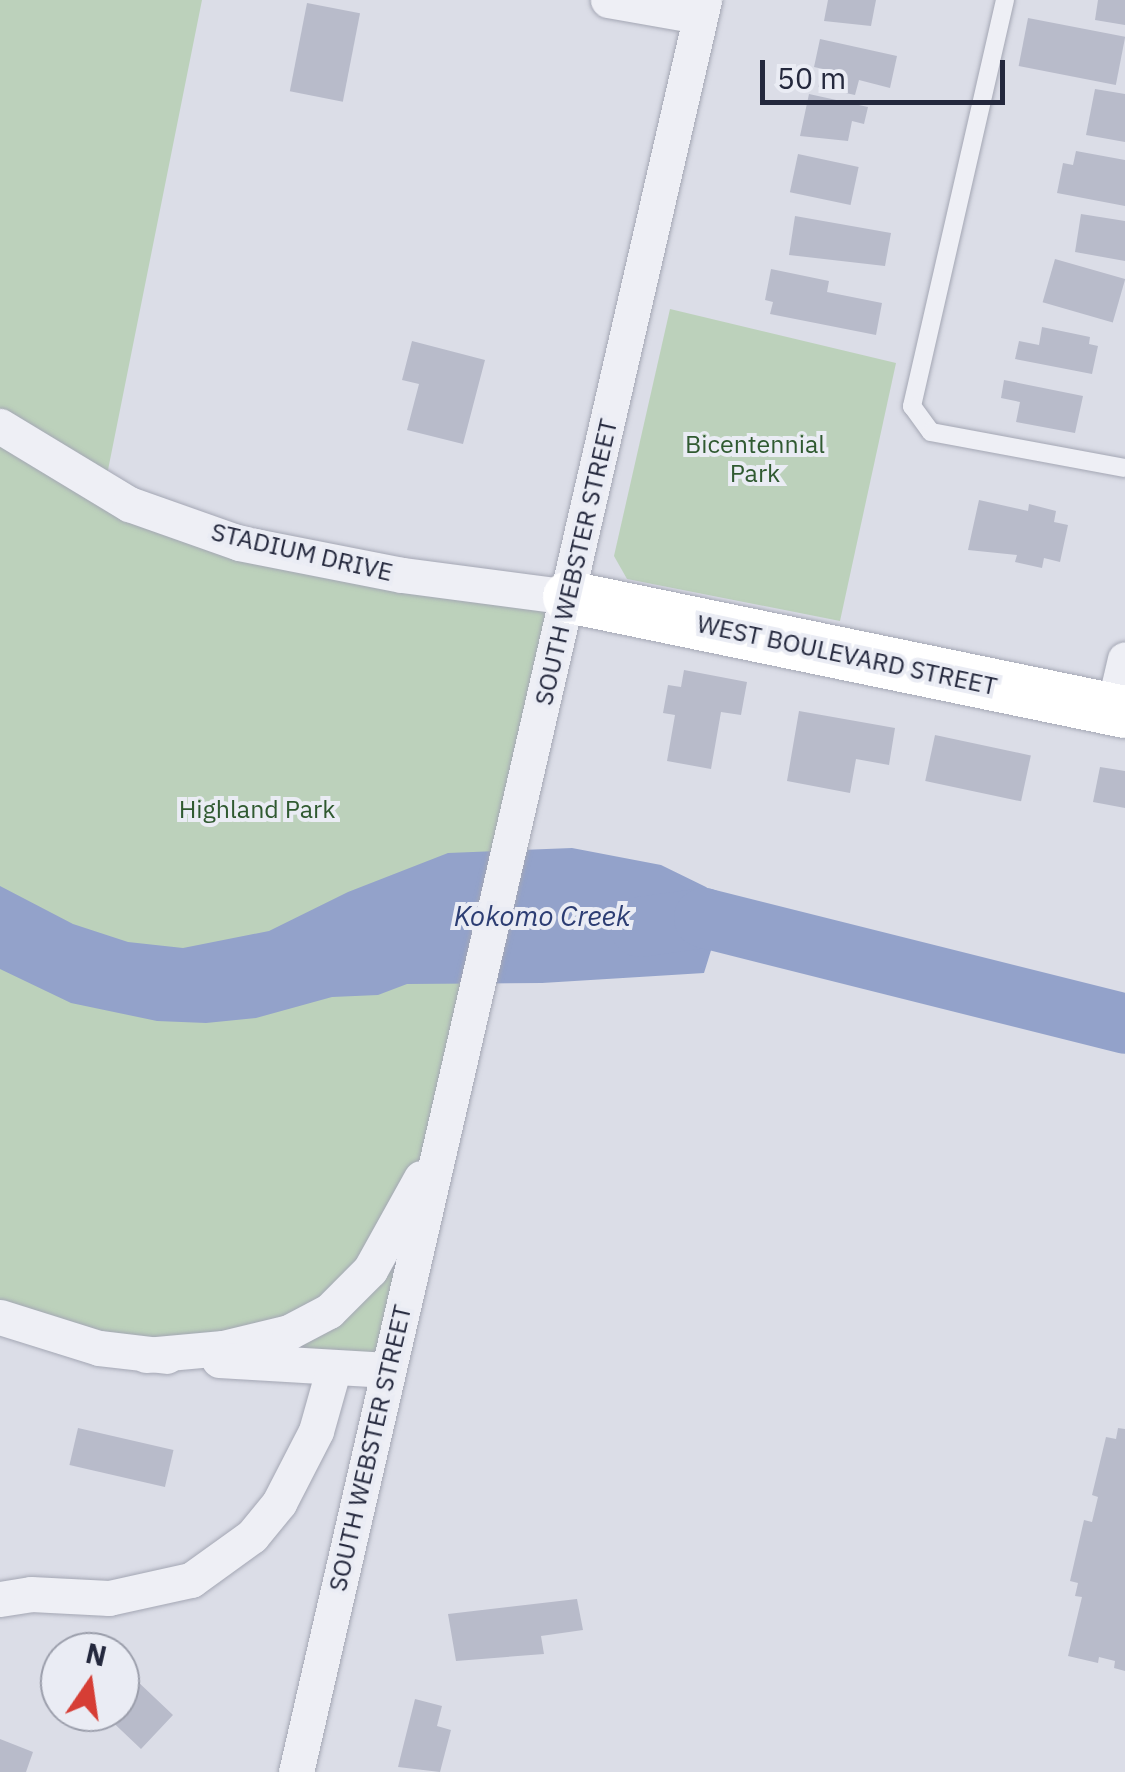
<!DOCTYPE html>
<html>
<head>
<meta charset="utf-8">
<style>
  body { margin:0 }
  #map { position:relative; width:1125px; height:1772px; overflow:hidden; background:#dbdde7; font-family:"IBM Plex Sans",sans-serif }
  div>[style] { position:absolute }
  .green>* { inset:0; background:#bcd1bb }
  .water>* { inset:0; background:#93a2ca }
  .river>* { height:60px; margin:-30px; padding:0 30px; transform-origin:30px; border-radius:30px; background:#93a2ca }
  .building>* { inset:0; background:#b8bbca; transform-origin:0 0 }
  .roads { filter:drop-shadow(0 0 2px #a4a7b4) drop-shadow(0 0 2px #a4a7b4) }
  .service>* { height:18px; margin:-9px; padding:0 9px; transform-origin:9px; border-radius:9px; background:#eeeff5 }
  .minor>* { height:35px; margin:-17.5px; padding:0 17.5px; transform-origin:17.5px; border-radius:17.5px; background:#eeeff5 }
  .secondary>* { height:52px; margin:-26px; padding:0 26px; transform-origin:26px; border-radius:26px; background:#fff }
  span { translate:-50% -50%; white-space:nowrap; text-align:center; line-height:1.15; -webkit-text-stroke:8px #eaecf4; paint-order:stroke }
  .park-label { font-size:25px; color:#305a31 }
  .street-label { font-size:25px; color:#24283d }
  .water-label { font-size:28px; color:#2c3d73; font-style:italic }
  .north { position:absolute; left:40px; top:1632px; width:100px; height:100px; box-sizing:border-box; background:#eaecf4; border:2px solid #9b9eab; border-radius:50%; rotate:13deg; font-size:28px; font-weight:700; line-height:40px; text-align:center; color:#24283d }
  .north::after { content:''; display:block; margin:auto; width:35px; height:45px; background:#d63e35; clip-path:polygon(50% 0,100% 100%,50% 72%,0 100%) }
  .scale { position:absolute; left:760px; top:60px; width:245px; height:45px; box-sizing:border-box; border:5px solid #24283d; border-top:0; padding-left:12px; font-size:30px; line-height:35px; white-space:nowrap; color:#24283d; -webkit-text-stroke:8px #eaecf4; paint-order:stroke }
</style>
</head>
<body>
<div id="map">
  <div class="green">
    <div style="clip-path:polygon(0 0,202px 0,104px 490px,129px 504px,569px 597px,388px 1370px,0 1317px)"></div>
    <div style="clip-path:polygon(670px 309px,896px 363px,840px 621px,627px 579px,614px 556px)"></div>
  </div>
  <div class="water">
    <div style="clip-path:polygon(572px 848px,661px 865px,706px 887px,726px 902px,704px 973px,542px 983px,407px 984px,378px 995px,332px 997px,256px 1018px,206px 1023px,157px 1021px,71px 1003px,0 969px,0 886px,73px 924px,128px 942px,183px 948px,269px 931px,348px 892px,448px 853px)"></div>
  </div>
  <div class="river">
    <div style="left:640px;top:927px;width:65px;rotate:-8deg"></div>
    <div style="left:704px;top:918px;width:434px;rotate:14.1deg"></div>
  </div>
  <div class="building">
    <div style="clip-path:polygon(828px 0,876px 0,871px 26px,824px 21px)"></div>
    <div style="clip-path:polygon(1098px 0,1125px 0,1125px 25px,1095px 20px)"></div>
    <div style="left:307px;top:3px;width:54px;height:90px;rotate:11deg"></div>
    <div style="left:1028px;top:18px;width:99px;height:49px;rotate:11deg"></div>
    <div style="clip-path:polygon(820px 39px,897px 56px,890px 88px,859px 80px,855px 95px,818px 87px,823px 69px,814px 67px)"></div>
    <div style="clip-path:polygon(1095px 89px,1125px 94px,1125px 142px,1086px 135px)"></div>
    <div style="clip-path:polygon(809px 94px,868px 107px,864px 124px,852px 121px,848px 141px,800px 136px)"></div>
    <div style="clip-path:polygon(1076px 151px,1125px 160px,1125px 206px,1057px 193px,1063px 163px,1073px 165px)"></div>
    <div style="left:798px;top:154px;width:62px;height:39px;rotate:12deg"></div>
    <div style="clip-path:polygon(1081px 214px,1125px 221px,1125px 261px,1075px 252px)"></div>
    <div style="clip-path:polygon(795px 216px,891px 233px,885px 266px,789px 255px)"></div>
    <div style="left:1055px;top:259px;width:73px;height:45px;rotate:16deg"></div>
    <div style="clip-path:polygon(771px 269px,829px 281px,827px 292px,882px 303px,876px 335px,770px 314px,773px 302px,765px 300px)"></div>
    <div style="clip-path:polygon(1042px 327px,1090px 337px,1089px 344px,1098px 346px,1092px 374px,1015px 359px,1019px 341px,1039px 345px)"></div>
    <div style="clip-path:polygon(412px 341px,485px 360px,463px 444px,407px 430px,419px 384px,402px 380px)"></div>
    <div style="clip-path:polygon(1004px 380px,1083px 396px,1075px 433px,1016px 422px,1020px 402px,1001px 398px)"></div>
    <div style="clip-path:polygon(979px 500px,1028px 511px,1029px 504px,1056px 511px,1054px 522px,1068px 525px,1060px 562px,1044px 558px,1042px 568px,1015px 562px,1017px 555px,968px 550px)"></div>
    <div style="clip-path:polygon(684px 670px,747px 682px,741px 715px,721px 712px,711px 769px,667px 761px,675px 715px,663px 713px,668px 685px,681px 687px)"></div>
    <div style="clip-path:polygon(799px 711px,895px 728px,889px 765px,856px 759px,850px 793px,787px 781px)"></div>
    <div style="left:935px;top:735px;width:98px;height:47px;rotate:12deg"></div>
    <div style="clip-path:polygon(1100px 767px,1125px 771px,1125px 808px,1093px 802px)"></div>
    <div style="left:78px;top:1428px;width:98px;height:38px;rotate:13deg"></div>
    <div style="clip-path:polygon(1118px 1428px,1125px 1429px,1125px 1671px,1114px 1668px,1115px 1661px,1099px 1657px,1098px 1663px,1068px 1656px,1082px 1597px,1075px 1596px,1078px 1583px,1070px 1581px,1084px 1520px,1092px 1522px,1098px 1497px,1092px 1495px,1106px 1437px,1116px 1439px)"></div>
    <div style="clip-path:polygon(577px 1599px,583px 1630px,541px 1636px,544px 1654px,456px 1661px,448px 1614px)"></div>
    <div style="clip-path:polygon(135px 1679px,173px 1715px,141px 1749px,102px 1712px,120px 1712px,120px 1695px)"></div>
    <div style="clip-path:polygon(415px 1699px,442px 1706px,437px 1726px,451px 1730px,440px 1772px,398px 1767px)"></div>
    <div style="clip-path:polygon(0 1739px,33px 1752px,26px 1772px,0 1772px)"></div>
  </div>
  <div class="roads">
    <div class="service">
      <div style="left:1005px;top:0;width:417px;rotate:102.9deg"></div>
      <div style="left:912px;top:406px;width:32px;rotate:54deg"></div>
      <div style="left:931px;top:432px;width:197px;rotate:10.5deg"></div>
    </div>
    <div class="minor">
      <div style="left:608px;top:0;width:92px;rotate:10deg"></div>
      <div style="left:0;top:426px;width:151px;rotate:31.2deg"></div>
      <div style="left:129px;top:504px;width:117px;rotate:19.5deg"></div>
      <div style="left:239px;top:543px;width:166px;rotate:11.1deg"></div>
      <div style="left:402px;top:575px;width:168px;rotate:7.5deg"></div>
      <div style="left:1113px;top:710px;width:52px;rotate:-76.8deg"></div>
      <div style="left:0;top:1317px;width:104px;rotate:17.4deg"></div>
      <div style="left:99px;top:1348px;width:68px;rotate:6.7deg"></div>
      <div style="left:146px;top:1355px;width:77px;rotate:-5.2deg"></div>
      <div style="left:223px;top:1348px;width:68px;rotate:-13.6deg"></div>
      <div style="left:289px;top:1332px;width:45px;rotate:-27.7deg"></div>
      <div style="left:329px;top:1311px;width:58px;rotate:-45deg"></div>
      <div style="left:370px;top:1270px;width:105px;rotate:-61deg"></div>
      <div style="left:219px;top:1360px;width:169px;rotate:3.4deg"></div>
      <div style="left:0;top:1599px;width:31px;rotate:-9deg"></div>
      <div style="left:31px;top:1594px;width:78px;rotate:2.9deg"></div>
      <div style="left:109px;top:1598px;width:84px;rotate:-12.4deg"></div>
      <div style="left:191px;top:1580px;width:75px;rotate:-35.8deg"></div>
      <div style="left:252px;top:1536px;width:43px;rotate:-50.7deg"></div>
      <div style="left:279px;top:1503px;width:81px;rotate:-62.8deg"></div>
      <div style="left:316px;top:1431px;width:66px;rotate:-74.3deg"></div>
      <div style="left:296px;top:1772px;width:1818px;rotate:-77.03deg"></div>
    </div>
    <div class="secondary">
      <div style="left:569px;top:597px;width:568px;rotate:11.69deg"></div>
    </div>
  </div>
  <div class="park-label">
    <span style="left:755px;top:459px">Bicentennial<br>Park</span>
    <span style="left:257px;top:809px">Highland Park</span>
  </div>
  <div class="street-label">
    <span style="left:302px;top:552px;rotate:13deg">STADIUM DRIVE</span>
    <span style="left:576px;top:562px;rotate:-77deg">SOUTH WEBSTER STREET</span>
    <span style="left:847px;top:655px;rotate:12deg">WEST BOULEVARD STREET</span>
    <span style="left:370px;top:1448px;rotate:-77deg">SOUTH WEBSTER STREET</span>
  </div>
  <div class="water-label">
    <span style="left:542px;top:916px">Kokomo Creek</span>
  </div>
  <div class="north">N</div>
  <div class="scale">50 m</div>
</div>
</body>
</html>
